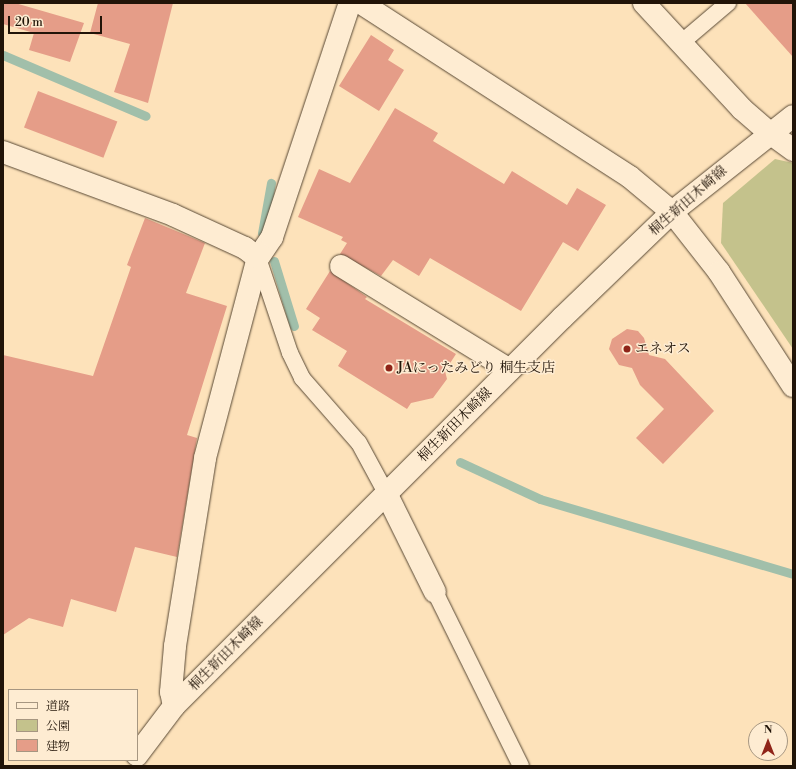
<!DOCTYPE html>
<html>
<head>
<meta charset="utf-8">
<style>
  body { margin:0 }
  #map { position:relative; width:796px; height:769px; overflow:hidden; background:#fde2ba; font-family:"Libre Bodoni","Noto Serif JP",serif }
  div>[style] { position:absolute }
  .green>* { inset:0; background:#c4c28c }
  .stream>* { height:9px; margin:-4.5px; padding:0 4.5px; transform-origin:4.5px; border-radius:4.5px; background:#a1bfaa }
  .building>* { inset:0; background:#e59d88; transform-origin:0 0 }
  .roads { filter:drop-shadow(0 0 1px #584834) drop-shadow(0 0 1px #584834) }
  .service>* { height:16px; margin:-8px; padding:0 8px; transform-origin:8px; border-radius:8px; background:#feecd2 }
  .minor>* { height:22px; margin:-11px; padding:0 11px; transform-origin:11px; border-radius:11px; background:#feecd2 }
  .tertiary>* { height:22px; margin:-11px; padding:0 11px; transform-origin:11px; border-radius:11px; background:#feecd2 }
  .secondary>* { height:22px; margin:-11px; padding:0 11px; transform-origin:11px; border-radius:11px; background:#feecd2 }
  .dots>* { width:11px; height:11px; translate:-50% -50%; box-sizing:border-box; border:2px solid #feecd2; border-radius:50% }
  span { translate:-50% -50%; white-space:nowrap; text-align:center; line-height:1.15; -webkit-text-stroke:3px #feecd2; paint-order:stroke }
  .street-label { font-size:14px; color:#211408 }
  .poi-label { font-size:14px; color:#211408 }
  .left { translate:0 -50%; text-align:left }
  .frame { position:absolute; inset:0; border:4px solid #211408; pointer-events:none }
  .legend { position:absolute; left:8px; top:689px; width:130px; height:72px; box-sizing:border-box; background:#feecd2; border:1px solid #a69681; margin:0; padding:5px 7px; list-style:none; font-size:12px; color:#211408 }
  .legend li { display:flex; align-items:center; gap:8px; height:20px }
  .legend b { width:20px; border:1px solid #a69681 }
  .north { position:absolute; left:748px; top:721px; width:40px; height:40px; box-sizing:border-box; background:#feecd2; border:1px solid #a69681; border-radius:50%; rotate:0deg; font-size:11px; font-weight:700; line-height:16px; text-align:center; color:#211408 }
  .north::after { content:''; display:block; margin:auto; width:14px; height:18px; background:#8f2418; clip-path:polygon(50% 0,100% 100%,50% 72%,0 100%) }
  .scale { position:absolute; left:8px; top:16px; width:94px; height:18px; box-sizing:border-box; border:2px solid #211408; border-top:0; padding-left:5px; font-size:12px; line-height:14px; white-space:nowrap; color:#211408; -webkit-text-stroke:3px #feecd2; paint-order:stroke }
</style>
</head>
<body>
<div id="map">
  <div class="green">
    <div style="clip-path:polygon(775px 159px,793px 163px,793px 349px,721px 243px,723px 203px)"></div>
  </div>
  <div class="stream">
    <div style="left:3px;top:55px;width:155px;rotate:23.1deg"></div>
    <div style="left:262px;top:233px;width:51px;rotate:-79.8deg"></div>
    <div style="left:274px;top:261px;width:68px;rotate:72.9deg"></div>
    <div style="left:460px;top:462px;width:88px;rotate:24.8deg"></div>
    <div style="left:540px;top:499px;width:264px;rotate:16.5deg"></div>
  </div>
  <div class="building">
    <div style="clip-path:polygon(3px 3px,15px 3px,84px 23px,70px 62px,29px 50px,34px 33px,3px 24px)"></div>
    <div style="clip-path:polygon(98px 3px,173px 3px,148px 103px,114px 92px,130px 44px,90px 33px)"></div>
    <div style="clip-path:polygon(745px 3px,793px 3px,793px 57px)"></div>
    <div style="clip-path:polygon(371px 35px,394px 50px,388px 60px,404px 70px,379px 111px,339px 86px)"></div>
    <div style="left:38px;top:91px;width:85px;height:39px;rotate:21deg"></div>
    <div style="clip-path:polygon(395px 108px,438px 133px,433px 141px,504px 184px,512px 171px,567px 205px,577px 188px,606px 205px,578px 251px,563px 242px,521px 311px,430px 258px,419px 276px,393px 260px,381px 276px,340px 254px,347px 243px,341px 240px,343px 237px,298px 217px,319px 169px,350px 183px)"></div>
    <div style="clip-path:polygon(145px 218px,205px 243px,186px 293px,227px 306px,187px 435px,197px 438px,177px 557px,135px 547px,116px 612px,71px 599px,63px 627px,29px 618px,3px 635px,3px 355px,93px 376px,131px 267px,127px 265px)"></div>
    <div style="clip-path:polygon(330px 271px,367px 297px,365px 299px,456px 354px,445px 371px,447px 379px,433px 398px,411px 403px,407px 409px,338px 366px,347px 351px,312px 330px,320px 318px,306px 309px)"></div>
    <div style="clip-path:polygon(627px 329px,638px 331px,644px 338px,649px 355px,665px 359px,714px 411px,663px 464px,636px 438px,664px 409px,640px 385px,632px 368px,619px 365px,609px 349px,612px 339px)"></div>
  </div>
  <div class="roads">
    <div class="service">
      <div style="left:681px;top:43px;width:62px;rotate:-40.4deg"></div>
      <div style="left:258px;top:258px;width:100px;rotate:71.4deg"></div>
      <div style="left:290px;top:353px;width:28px;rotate:64deg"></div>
      <div style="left:302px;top:378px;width:86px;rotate:48.8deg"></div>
      <div style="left:359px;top:443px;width:57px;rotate:61.6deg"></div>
      <div style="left:435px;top:592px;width:194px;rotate:63.7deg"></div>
    </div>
    <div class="minor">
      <div style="left:770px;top:133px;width:29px;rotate:36deg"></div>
      <div style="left:3px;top:152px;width:181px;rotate:20.3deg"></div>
      <div style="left:173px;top:215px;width:79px;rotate:24.6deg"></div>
      <div style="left:245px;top:248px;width:16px;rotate:38deg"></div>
      <div style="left:341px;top:266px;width:198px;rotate:31.6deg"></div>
      <div style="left:386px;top:493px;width:110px;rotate:63.7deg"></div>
      <div style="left:174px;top:706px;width:14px;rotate:-102deg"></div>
      <div style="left:171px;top:692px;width:46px;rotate:-85deg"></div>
      <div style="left:175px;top:646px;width:190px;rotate:-80.9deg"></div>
      <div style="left:205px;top:458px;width:207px;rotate:-75.2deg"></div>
      <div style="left:258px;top:258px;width:25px;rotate:-56deg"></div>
      <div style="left:272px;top:237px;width:247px;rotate:-71.6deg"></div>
    </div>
    <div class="tertiary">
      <div style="left:361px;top:3px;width:320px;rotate:32.9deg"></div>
      <div style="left:630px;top:177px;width:55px;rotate:39.8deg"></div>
      <div style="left:672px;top:212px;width:76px;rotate:51.9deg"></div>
      <div style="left:719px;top:272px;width:136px;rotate:57deg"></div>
      <div style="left:644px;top:3px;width:144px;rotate:47.2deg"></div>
      <div style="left:742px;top:109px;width:37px;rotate:41deg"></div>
    </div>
    <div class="secondary">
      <div style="left:137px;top:755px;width:61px;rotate:-52.9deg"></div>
      <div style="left:174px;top:706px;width:549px;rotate:-45deg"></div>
      <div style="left:562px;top:318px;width:153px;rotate:-43.9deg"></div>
      <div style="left:672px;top:212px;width:154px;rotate:-38.4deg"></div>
    </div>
  </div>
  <div class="dots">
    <div style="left:627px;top:349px;background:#8f2418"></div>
    <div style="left:389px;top:368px;background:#8f2418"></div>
  </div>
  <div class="street-label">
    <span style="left:688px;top:201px;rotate:-41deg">桐生新田木崎線</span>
    <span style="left:455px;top:425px;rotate:-45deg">桐生新田木崎線</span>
    <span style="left:226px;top:654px;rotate:-45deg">桐生新田木崎線</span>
  </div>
  <div class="poi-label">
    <span class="left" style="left:635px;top:349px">エネオス</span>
    <span class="left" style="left:397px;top:368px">JAにったみどり 桐生支店</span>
  </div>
  <div class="frame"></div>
  <ul class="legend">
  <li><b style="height:5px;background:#feecd2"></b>道路</li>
  <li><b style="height:11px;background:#c4c28c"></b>公園</li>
  <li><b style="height:11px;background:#e59d88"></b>建物</li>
  </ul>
  <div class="north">N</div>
  <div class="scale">20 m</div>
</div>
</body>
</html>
